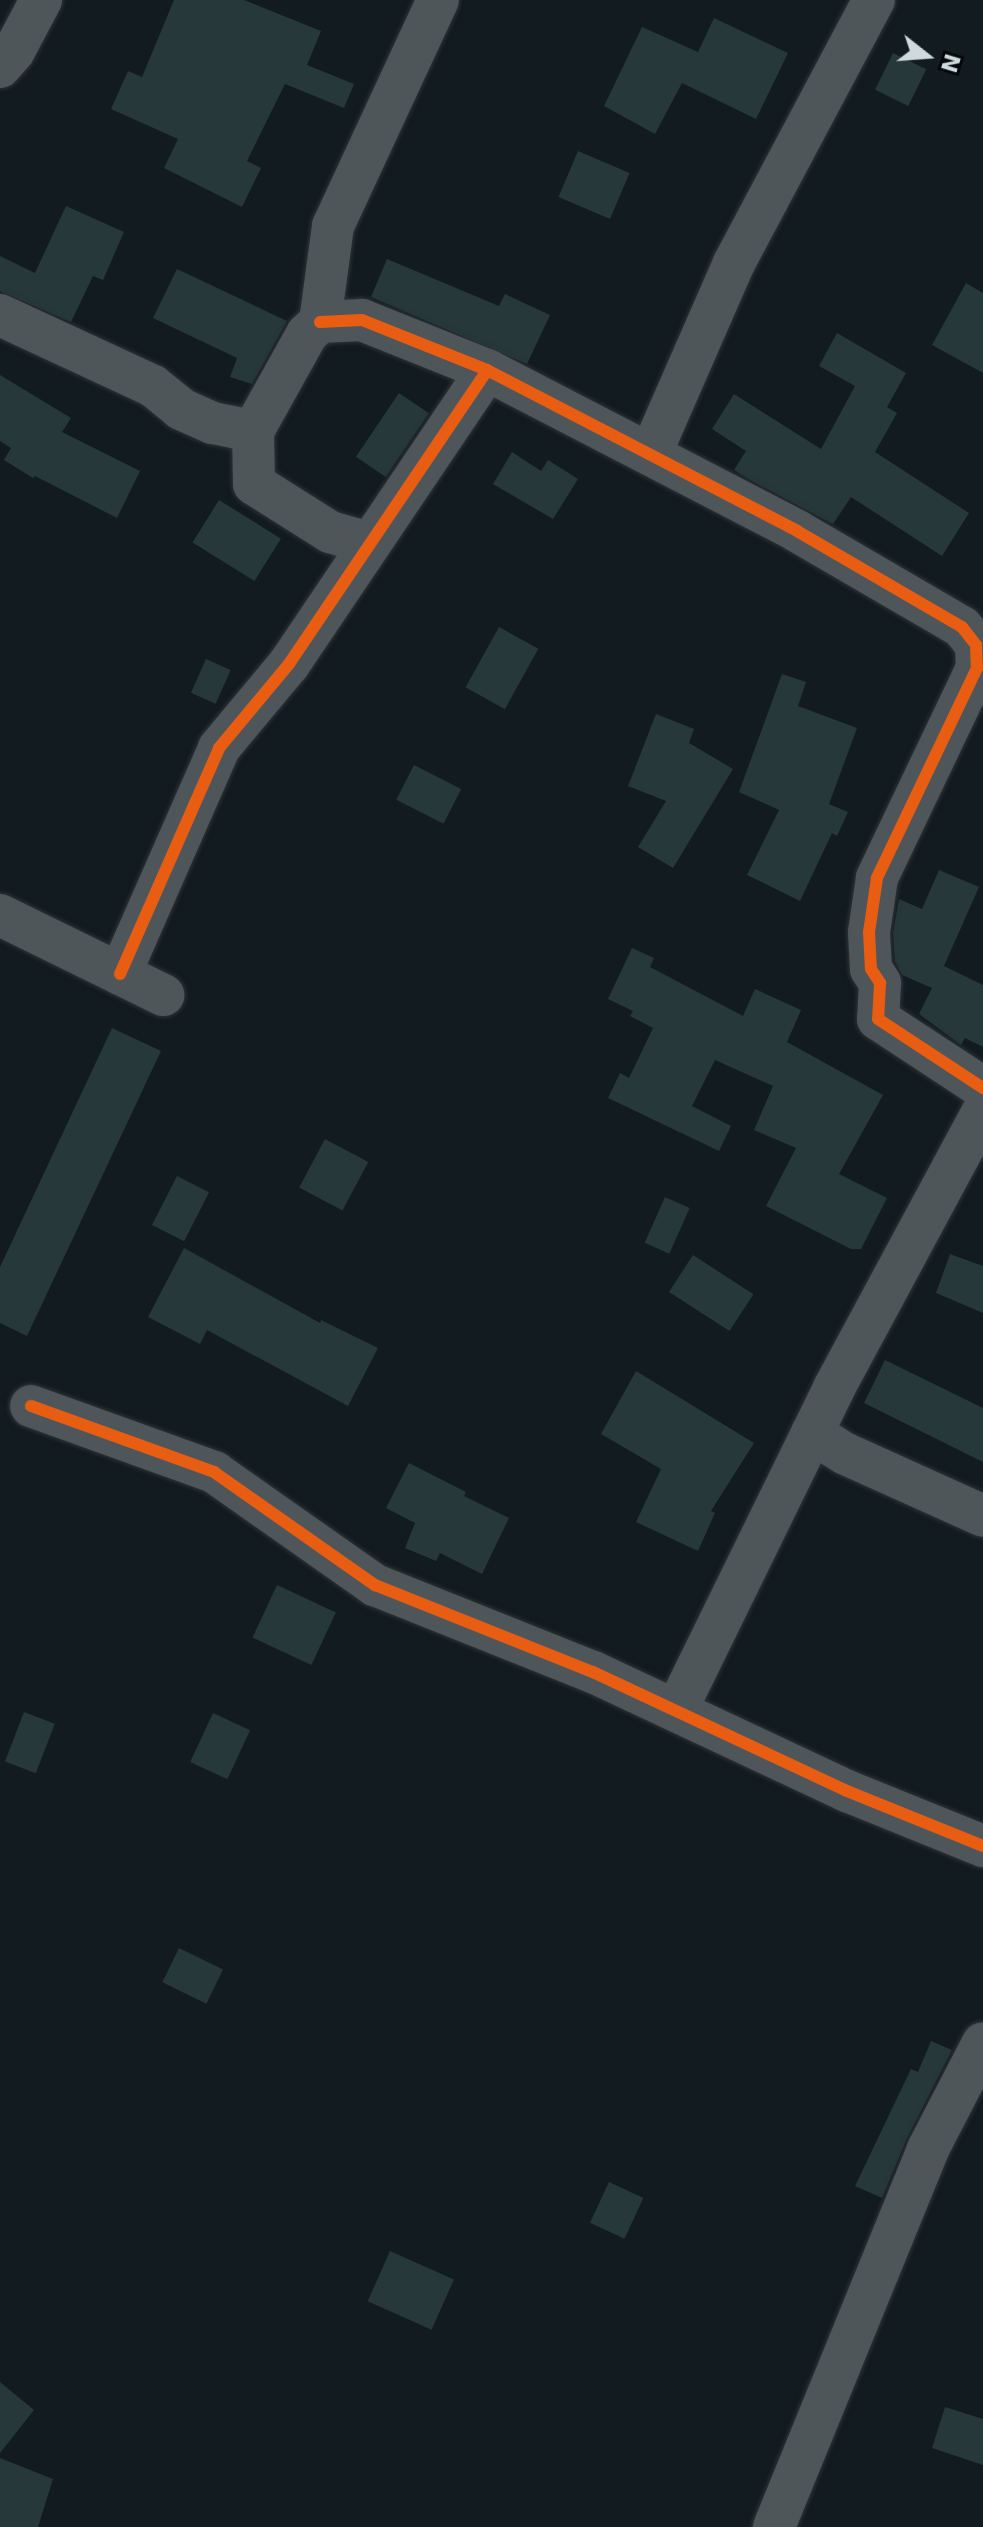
<!DOCTYPE html>
<html>
<head>
<meta charset="utf-8">
<style>
  body { margin:0 }
  #map { position:relative; width:983px; height:2527px; overflow:hidden; background:#121b1f; font-family:"DejaVu Sans",sans-serif }
  div>[style] { position:absolute }
  .building>* { inset:0; background:#26383a; transform-origin:0 0 }
  .roads { filter:drop-shadow(0 0 2px #2d3437) drop-shadow(0 0 2px #2d3437) }
  .minor>* { height:42px; margin:-21px; padding:0 21px; transform-origin:21px; border-radius:21px; background:#4f5659 }
  .cycleway>* { height:12px; margin:-6px; padding:0 6px; transform-origin:6px; border-radius:6px; background:#e95d12 }
  span { translate:-50% -50%; white-space:nowrap; text-align:center; line-height:1.15; -webkit-text-stroke:6px #030709; paint-order:stroke }
  .north { position:absolute; left:887px; top:16px; width:80px; height:80px; -webkit-text-stroke:6px #030709; paint-order:stroke; rotate:107deg; font-size:22px; font-weight:700; line-height:32px; text-align:center; color:#cfdadd }
  .north::after { content:''; display:block; margin:auto; width:28px; height:36px; background:#cfdadd; clip-path:polygon(50% 0,100% 100%,50% 72%,0 100%) }
</style>
</head>
<body>
<div id="map">
  <div class="building">
    <div style="clip-path:polygon(174px 0,244px 0,321px 31px,307px 65px,354px 84px,344px 108px,285px 84px,247px 161px,261px 168px,242px 207px,164px 168px,178px 139px,111px 109px,128px 71px,142px 77px)"></div>
    <div style="clip-path:polygon(714px 18px,788px 53px,756px 119px,682px 83px,655px 134px,604px 106px,642px 27px,698px 52px)"></div>
    <div style="left:893px;top:53px;width:37px;height:41px;rotate:26deg"></div>
    <div style="left:578px;top:151px;width:56px;height:50px;rotate:23deg"></div>
    <div style="clip-path:polygon(66px 206px,124px 232px,103px 280px,93px 276px,71px 322px,0 291px,0 256px,35px 273px)"></div>
    <div style="clip-path:polygon(387px 259px,499px 306px,505px 294px,550px 315px,527px 364px,371px 297px)"></div>
    <div style="clip-path:polygon(177px 269px,287px 321px,252px 384px,230px 377px,237px 358px,153px 318px)"></div>
    <div style="clip-path:polygon(966px 283px,983px 293px,983px 373px,932px 345px)"></div>
    <div style="clip-path:polygon(837px 333px,906px 373px,887px 407px,897px 413px,875px 452px,969px 513px,942px 556px,851px 497px,833px 524px,750px 480px,734px 470px,746px 451px,712px 429px,734px 394px,821px 449px,855px 386px,819px 366px)"></div>
    <div style="clip-path:polygon(0 375px,71px 418px,62px 432px,140px 471px,117px 518px,35px 476px,33px 478px,4px 460px,11px 448px,0 441px)"></div>
    <div style="left:399px;top:393px;width:36px;height:77px;rotate:34deg"></div>
    <div style="clip-path:polygon(512px 452px,541px 471px,548px 460px,578px 479px,553px 519px,493px 484px)"></div>
    <div style="left:219px;top:500px;width:73px;height:50px;rotate:32deg"></div>
    <div style="left:499px;top:627px;width:45px;height:69px;rotate:29deg"></div>
    <div style="left:206px;top:659px;width:27px;height:37px;rotate:24deg"></div>
    <div style="clip-path:polygon(782px 674px,806px 682px,798px 706px,857px 728px,829px 804px,848px 812px,837px 836px,832px 833px,800px 901px,747px 875px,779px 810px,739px 792px)"></div>
    <div style="clip-path:polygon(656px 714px,694px 729px,689px 743px,733px 769px,673px 868px,638px 847px,666px 801px,628px 786px)"></div>
    <div style="left:414px;top:765px;width:53px;height:39px;rotate:27deg"></div>
    <div style="clip-path:polygon(939px 870px,979px 887px,944px 966px,983px 985px,983px 1047px,965px 1038px,961px 1045px,919px 1014px,932px 988px,902px 975px,895px 961px,893px 933px,899px 899px,922px 909px)"></div>
    <div style="clip-path:polygon(632px 948px,654px 958px,650px 967px,743px 1016px,755px 989px,801px 1010px,787px 1042px,883px 1095px,839px 1174px,887px 1198px,861px 1249px,851px 1249px,766px 1206px,796px 1148px,754px 1130px,773px 1086px,715px 1060px,692px 1106px,731px 1126px,719px 1151px,608px 1098px,620px 1073px,629px 1078px,653px 1028px,630px 1016px,633px 1011px,608px 999px)"></div>
    <div style="clip-path:polygon(112px 1028px,161px 1051px,27px 1336px,0 1323px,0 1267px)"></div>
    <div style="left:325px;top:1139px;width:49px;height:55px;rotate:28deg"></div>
    <div style="left:177px;top:1176px;width:36px;height:55px;rotate:27deg"></div>
    <div style="left:665px;top:1197px;width:27px;height:50px;rotate:24deg"></div>
    <div style="clip-path:polygon(184px 1248px,320px 1323px,321px 1320px,378px 1348px,348px 1406px,207px 1330px,200px 1344px,148px 1317px)"></div>
    <div style="clip-path:polygon(950px 1254px,983px 1266px,983px 1313px,936px 1293px)"></div>
    <div style="left:693px;top:1255px;width:72px;height:44px;rotate:33deg"></div>
    <div style="clip-path:polygon(885px 1360px,983px 1408px,983px 1462px,864px 1403px)"></div>
    <div style="clip-path:polygon(636px 1371px,754px 1443px,711px 1511px,715px 1513px,698px 1551px,636px 1522px,661px 1469px,601px 1434px)"></div>
    <div style="clip-path:polygon(409px 1463px,466px 1492px,464px 1496px,509px 1518px,482px 1574px,440px 1553px,436px 1561px,405px 1548px,415px 1523px,386px 1508px)"></div>
    <div style="left:277px;top:1585px;width:65px;height:58px;rotate:25deg"></div>
    <div style="left:24px;top:1712px;width:33px;height:53px;rotate:21deg"></div>
    <div style="left:213px;top:1713px;width:41px;height:54px;rotate:25deg"></div>
    <div style="left:179px;top:1948px;width:49px;height:38px;rotate:26deg"></div>
    <div style="clip-path:polygon(931px 2041px,952px 2050px,907px 2138px,882px 2198px,855px 2186px,911px 2069px,918px 2072px)"></div>
    <div style="left:609px;top:2182px;width:38px;height:45px;rotate:25deg"></div>
    <div style="left:390px;top:2251px;width:70px;height:55px;rotate:24deg"></div>
    <div style="clip-path:polygon(0 2382px,34px 2410px,0 2453px)"></div>
    <div style="clip-path:polygon(945px 2407px,983px 2419px,983px 2465px,932px 2448px)"></div>
    <div style="clip-path:polygon(0 2458px,53px 2479px,38px 2527px,0 2527px)"></div>
  </div>
  <div class="roads">
    <div class="minor">
      <div style="left:0;top:67px;width:21px;rotate:-49deg"></div>
      <div style="left:14px;top:51px;width:58px;rotate:-62.1deg"></div>
      <div style="left:0;top:315px;width:169px;rotate:24.9deg"></div>
      <div style="left:153px;top:386px;width:36px;rotate:39deg"></div>
      <div style="left:181px;top:409px;width:35px;rotate:24deg"></div>
      <div style="left:213px;top:423px;width:41px;rotate:11.3deg"></div>
      <div style="left:253px;top:431px;width:111px;rotate:-60.9deg"></div>
      <div style="left:307px;top:334px;width:18px;rotate:-43deg"></div>
      <div style="left:320px;top:322px;width:97px;rotate:-82.3deg"></div>
      <div style="left:333px;top:226px;width:249px;rotate:-65.1deg"></div>
      <div style="left:320px;top:322px;width:42px;rotate:-2.7deg"></div>
      <div style="left:362px;top:320px;width:135px;rotate:21.8deg"></div>
      <div style="left:487px;top:370px;width:349px;rotate:27.4deg"></div>
      <div style="left:797px;top:531px;width:191px;rotate:30.2deg"></div>
      <div style="left:962px;top:627px;width:23px;rotate:52deg"></div>
      <div style="left:976px;top:645px;width:23px;rotate:88deg"></div>
      <div style="left:977px;top:668px;width:233px;rotate:115.5deg"></div>
      <div style="left:877px;top:878px;width:55px;rotate:98.4deg"></div>
      <div style="left:869px;top:932px;width:37px;rotate:87deg"></div>
      <div style="left:871px;top:969px;width:17px;rotate:57deg"></div>
      <div style="left:880px;top:983px;width:36px;rotate:93deg"></div>
      <div style="left:878px;top:1019px;width:126px;rotate:33.3deg"></div>
      <div style="left:253px;top:431px;width:53px;rotate:88.9deg"></div>
      <div style="left:254px;top:484px;width:90px;rotate:32.3deg"></div>
      <div style="left:330px;top:532px;width:40px;rotate:16deg"></div>
      <div style="left:651px;top:453px;width:207px;rotate:-66.4deg"></div>
      <div style="left:734px;top:263px;width:298px;rotate:-62deg"></div>
      <div style="left:0;top:915px;width:182px;rotate:26.1deg"></div>
      <div style="left:120px;top:974px;width:247px;rotate:-66.3deg"></div>
      <div style="left:219px;top:748px;width:109px;rotate:-50.2deg"></div>
      <div style="left:289px;top:664px;width:354px;rotate:-56deg"></div>
      <div style="left:31px;top:1406px;width:195px;rotate:19.8deg"></div>
      <div style="left:214px;top:1472px;width:197px;rotate:35.1deg"></div>
      <div style="left:375px;top:1585px;width:235px;rotate:21.8deg"></div>
      <div style="left:593px;top:1672px;width:280px;rotate:25.1deg"></div>
      <div style="left:847px;top:1791px;width:147px;rotate:22deg"></div>
      <div style="left:812px;top:1433px;width:40px;rotate:32deg"></div>
      <div style="left:846px;top:1454px;width:150px;rotate:24.3deg"></div>
      <div style="left:677px;top:1709px;width:357px;rotate:-63.9deg"></div>
      <div style="left:834px;top:1388px;width:315px;rotate:-61.7deg"></div>
      <div style="left:774px;top:2527px;width:408px;rotate:-67.8deg"></div>
      <div style="left:928px;top:2149px;width:119px;rotate:-62.6deg"></div>
    </div>
  </div>
  <div class="cycleway">
    <div style="left:320px;top:322px;width:42px;rotate:-2.7deg"></div>
    <div style="left:362px;top:320px;width:135px;rotate:21.8deg"></div>
    <div style="left:487px;top:370px;width:349px;rotate:27.4deg"></div>
    <div style="left:797px;top:531px;width:191px;rotate:30.2deg"></div>
    <div style="left:962px;top:627px;width:23px;rotate:52deg"></div>
    <div style="left:976px;top:645px;width:23px;rotate:88deg"></div>
    <div style="left:977px;top:668px;width:233px;rotate:115.5deg"></div>
    <div style="left:877px;top:878px;width:55px;rotate:98.4deg"></div>
    <div style="left:869px;top:932px;width:37px;rotate:87deg"></div>
    <div style="left:871px;top:969px;width:17px;rotate:57deg"></div>
    <div style="left:880px;top:983px;width:36px;rotate:93deg"></div>
    <div style="left:878px;top:1019px;width:126px;rotate:33.3deg"></div>
    <div style="left:120px;top:974px;width:247px;rotate:-66.3deg"></div>
    <div style="left:219px;top:748px;width:109px;rotate:-50.2deg"></div>
    <div style="left:289px;top:664px;width:354px;rotate:-56deg"></div>
    <div style="left:31px;top:1406px;width:195px;rotate:19.8deg"></div>
    <div style="left:214px;top:1472px;width:197px;rotate:35.1deg"></div>
    <div style="left:375px;top:1585px;width:235px;rotate:21.8deg"></div>
    <div style="left:593px;top:1672px;width:280px;rotate:25.1deg"></div>
    <div style="left:847px;top:1791px;width:147px;rotate:22deg"></div>
  </div>
  <div class="north">N</div>
</div>
</body>
</html>
